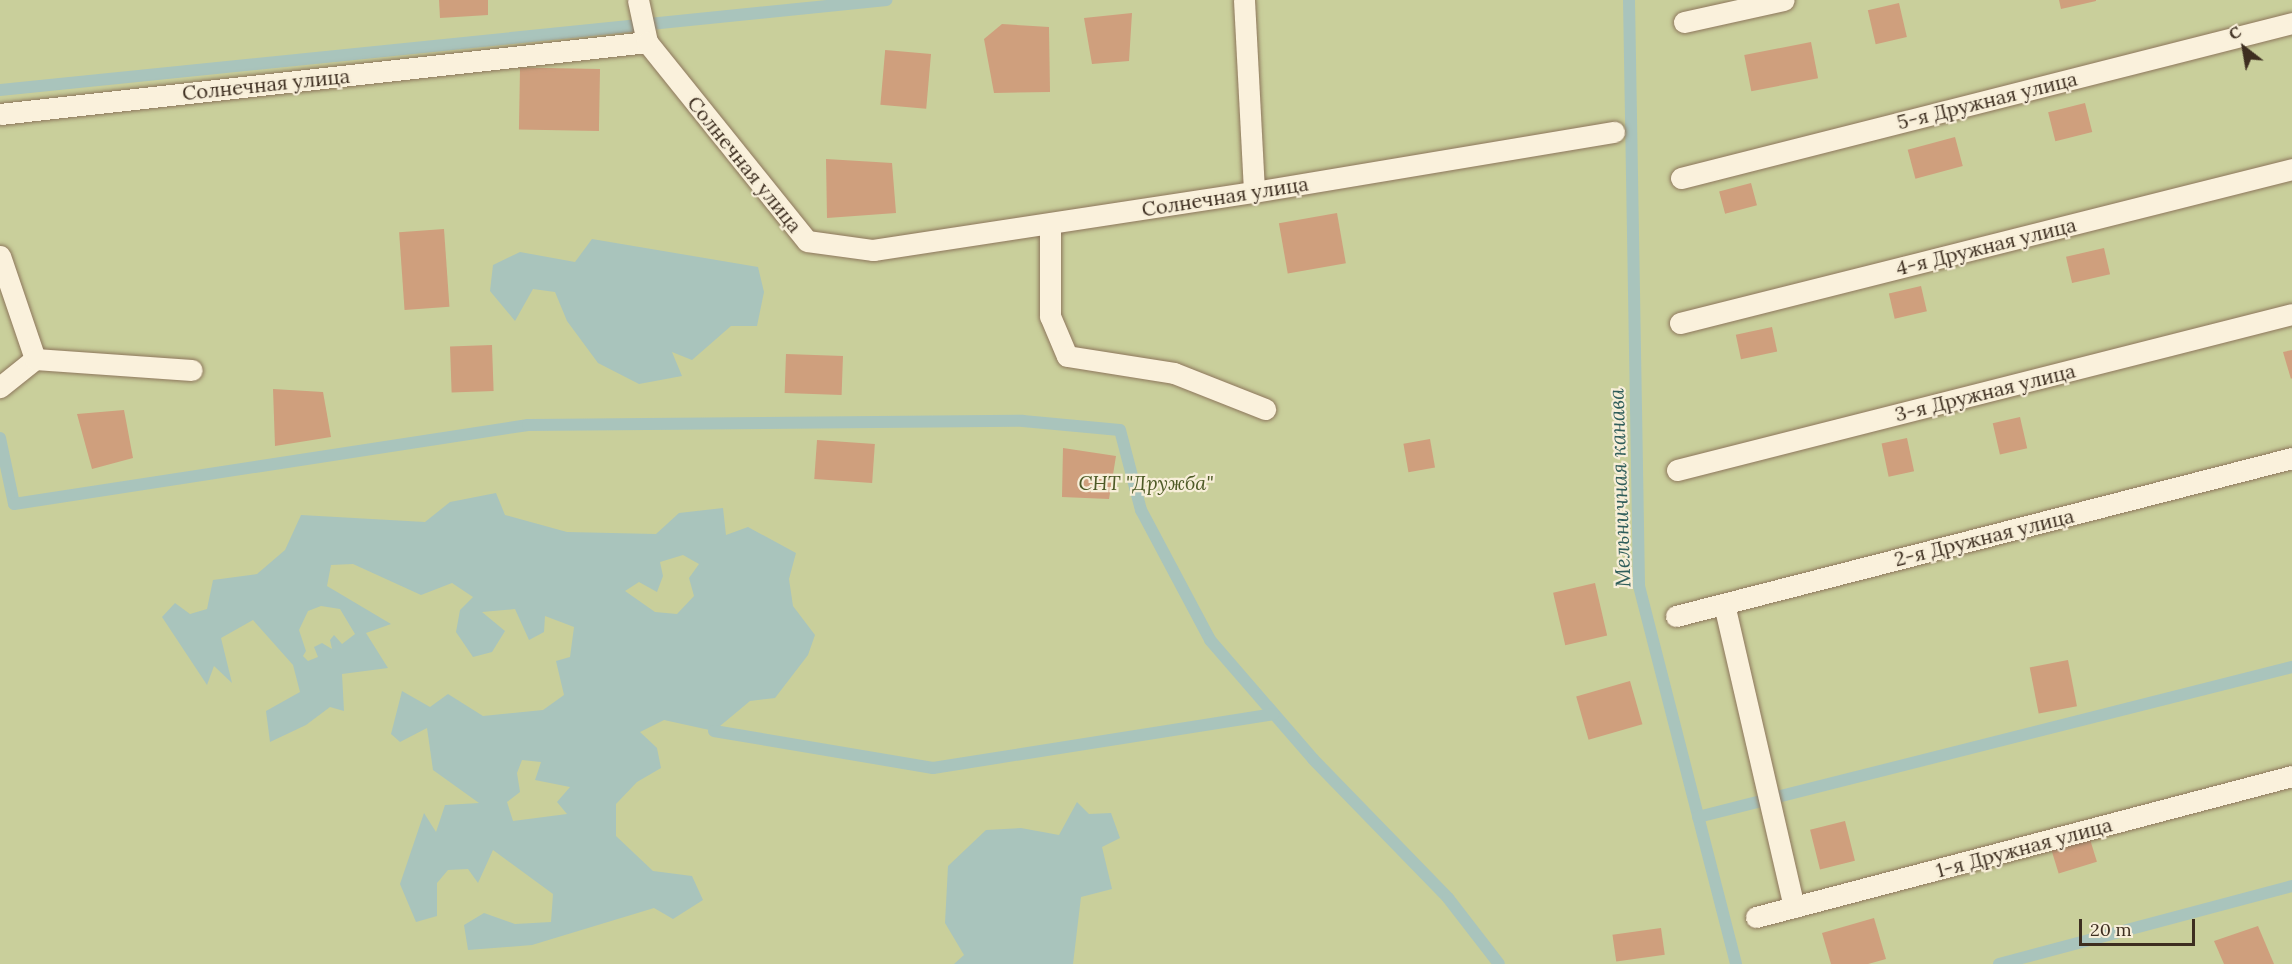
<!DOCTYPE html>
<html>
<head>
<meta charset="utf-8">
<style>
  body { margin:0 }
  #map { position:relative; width:2292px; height:964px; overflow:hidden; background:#f0e4c8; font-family:Lora,serif }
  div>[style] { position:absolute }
  .green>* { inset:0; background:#c9cf9b; transform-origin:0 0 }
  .water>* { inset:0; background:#a9c4bc }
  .stream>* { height:12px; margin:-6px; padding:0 6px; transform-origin:6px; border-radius:6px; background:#a9c4bc }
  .building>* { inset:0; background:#cf9f7d; transform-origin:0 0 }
  .roads { filter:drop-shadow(0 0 2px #8d765c) drop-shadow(0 0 2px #8d765c) }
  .service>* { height:21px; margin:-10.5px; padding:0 10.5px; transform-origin:10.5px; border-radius:10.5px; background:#faf1dc }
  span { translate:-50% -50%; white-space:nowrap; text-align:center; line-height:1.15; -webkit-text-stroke:4.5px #f7eed8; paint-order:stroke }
  .street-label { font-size:20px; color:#3d2e20 }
  .park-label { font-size:20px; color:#4d5a26; font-style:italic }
  .water-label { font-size:21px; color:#2f5d5a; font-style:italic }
  .north { position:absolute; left:2214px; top:18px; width:60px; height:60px; -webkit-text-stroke:4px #f7eed8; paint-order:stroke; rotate:329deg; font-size:16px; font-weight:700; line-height:24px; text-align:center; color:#3d2e20 }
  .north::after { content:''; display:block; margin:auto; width:21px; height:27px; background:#3d2e20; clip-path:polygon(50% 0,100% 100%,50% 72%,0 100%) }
  .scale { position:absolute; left:2079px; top:919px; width:116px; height:27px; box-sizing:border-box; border:3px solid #3d2e20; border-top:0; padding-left:8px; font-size:18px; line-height:21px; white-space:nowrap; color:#3d2e20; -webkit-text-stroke:4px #f7eed8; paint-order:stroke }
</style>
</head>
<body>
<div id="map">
  <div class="green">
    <div style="left:0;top:0;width:2292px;height:964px"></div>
  </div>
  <div class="water">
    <div style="clip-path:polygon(592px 239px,758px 267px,764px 292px,757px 326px,731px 326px,692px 360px,672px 352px,682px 376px,639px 384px,598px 363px,567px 321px,555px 292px,533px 289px,515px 321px,490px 291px,493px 265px,520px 252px,575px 262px)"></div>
    <div style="clip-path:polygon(evenodd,496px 493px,505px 515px,567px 532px,656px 534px,679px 513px,723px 508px,726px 535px,748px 527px,796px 553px,789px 579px,793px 606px,815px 635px,808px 655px,775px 698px,750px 701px,714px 731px,664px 720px,640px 732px,657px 748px,661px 768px,637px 782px,616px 804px,616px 836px,653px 871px,692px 876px,703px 900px,673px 919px,654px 908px,532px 945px,468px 950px,464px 925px,484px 913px,515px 924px,551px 922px,553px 894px,493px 850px,478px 883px,468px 869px,448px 870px,437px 883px,437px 916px,416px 922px,400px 884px,424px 813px,436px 832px,445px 805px,479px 803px,433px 770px,427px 728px,400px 742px,391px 734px,402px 691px,430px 707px,448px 694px,483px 716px,543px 710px,564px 695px,556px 661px,570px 657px,574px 627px,545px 616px,544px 632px,529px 640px,515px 609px,482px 612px,505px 631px,492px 652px,473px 657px,456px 632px,460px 610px,473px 597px,452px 583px,421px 595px,353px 564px,331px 565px,327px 586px,391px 624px,366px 633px,388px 668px,342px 674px,344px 711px,330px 707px,306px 725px,270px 742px,266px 711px,300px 692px,293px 665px,253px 620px,221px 638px,232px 683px,214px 666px,207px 685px,162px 617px,175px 603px,190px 614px,207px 609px,213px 580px,257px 574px,285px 550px,301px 515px,425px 522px,450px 502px,496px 493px,683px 555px,699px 564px,689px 578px,694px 596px,677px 614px,655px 612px,625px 591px,639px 582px,657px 592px,663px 576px,660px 562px,683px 555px,496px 493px,321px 606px,340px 609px,355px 634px,342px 644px,334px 635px,330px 640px,332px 649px,322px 643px,314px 647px,318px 657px,308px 661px,303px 656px,306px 651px,299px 630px,308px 611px,321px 606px,496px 493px,522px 760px,541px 762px,535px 780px,570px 787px,557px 802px,567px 814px,513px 821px,507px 802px,520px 792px,517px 773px,522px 760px)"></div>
    <div style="clip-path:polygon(1077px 802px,1089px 814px,1111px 813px,1120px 838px,1102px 847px,1112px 889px,1081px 897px,1073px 964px,954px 964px,964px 955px,945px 923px,948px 866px,986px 830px,1021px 828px,1059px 835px)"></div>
  </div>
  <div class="stream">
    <div style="left:1629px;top:0;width:586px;rotate:89.02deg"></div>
    <div style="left:1639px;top:586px;width:390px;rotate:75.6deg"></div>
    <div style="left:0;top:90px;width:891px;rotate:-5.8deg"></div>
    <div style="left:0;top:438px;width:67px;rotate:78deg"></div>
    <div style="left:14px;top:504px;width:520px;rotate:-8.74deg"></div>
    <div style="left:528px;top:425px;width:495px;rotate:-0.5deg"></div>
    <div style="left:1023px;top:421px;width:97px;rotate:5.3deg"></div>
    <div style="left:1120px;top:430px;width:83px;rotate:75.3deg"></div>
    <div style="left:1141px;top:510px;width:147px;rotate:62deg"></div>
    <div style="left:1210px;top:640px;width:157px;rotate:49.1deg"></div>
    <div style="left:1313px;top:759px;width:194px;rotate:45.8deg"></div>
    <div style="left:1448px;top:898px;width:83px;rotate:52.3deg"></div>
    <div style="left:714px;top:731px;width:222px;rotate:9.6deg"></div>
    <div style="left:933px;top:768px;width:345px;rotate:-9deg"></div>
    <div style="left:1698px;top:817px;width:613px;rotate:-14.17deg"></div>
    <div style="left:1999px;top:964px;width:303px;rotate:-14.9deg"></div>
  </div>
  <div class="building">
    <div style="clip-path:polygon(439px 0,488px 0,488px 15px,440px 18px)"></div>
    <div style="clip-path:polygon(2059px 0,2096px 0,2096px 1px,2061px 9px)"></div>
    <div style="left:1899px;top:3px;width:35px;height:32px;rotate:77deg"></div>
    <div style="clip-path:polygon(1132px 13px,1129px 61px,1092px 64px,1084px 18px)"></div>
    <div style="clip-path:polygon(1002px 24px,1049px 27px,1050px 92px,994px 93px,984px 39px)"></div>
    <div style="left:1811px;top:42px;width:37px;height:68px;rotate:79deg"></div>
    <div style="left:931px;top:54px;width:55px;height:46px;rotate:95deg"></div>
    <div style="left:600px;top:69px;width:62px;height:80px;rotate:91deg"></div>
    <div style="left:2085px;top:103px;width:30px;height:38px;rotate:76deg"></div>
    <div style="left:1955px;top:137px;width:30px;height:49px;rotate:75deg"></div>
    <div style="clip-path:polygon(826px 159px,892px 163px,896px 213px,827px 218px)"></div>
    <div style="left:1751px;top:183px;width:23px;height:33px;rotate:75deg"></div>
    <div style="left:1337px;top:213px;width:51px;height:59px;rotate:80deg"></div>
    <div style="left:444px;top:229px;width:78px;height:45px;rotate:86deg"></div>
    <div style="left:2104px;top:248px;width:27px;height:39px;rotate:77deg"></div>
    <div style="left:1921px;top:286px;width:26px;height:33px;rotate:77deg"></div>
    <div style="left:1772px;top:327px;width:25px;height:37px;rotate:78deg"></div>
    <div style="left:492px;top:345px;width:46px;height:42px;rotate:88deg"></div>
    <div style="clip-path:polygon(2292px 350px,2292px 378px,2291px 379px,2283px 352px)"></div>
    <div style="left:786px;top:354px;width:57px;height:39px;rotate:2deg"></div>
    <div style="clip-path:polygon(273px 389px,323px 392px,331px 437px,275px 446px)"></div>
    <div style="clip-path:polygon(124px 410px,133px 458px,92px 469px,77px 414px)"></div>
    <div style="left:2020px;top:417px;width:32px;height:28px;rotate:77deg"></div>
    <div style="left:1907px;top:438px;width:34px;height:26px;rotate:78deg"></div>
    <div style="left:1430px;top:439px;width:29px;height:27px;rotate:80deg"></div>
    <div style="left:817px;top:440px;width:58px;height:39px;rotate:4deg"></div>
    <div style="clip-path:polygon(1063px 448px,1116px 456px,1109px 499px,1062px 497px)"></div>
    <div style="left:1595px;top:583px;width:54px;height:43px;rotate:77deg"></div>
    <div style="left:2068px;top:660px;width:47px;height:39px;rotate:79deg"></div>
    <div style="left:1630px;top:681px;width:45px;height:56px;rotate:74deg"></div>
    <div style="left:1845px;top:821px;width:41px;height:36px;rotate:76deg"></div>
    <div style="left:2089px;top:836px;width:27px;height:40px;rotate:73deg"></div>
    <div style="clip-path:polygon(1874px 918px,1886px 959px,1868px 964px,1831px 964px,1822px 933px)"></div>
    <div style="clip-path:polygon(2258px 926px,2274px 964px,2224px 964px,2214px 941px)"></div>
    <div style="left:1661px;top:928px;width:27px;height:49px;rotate:82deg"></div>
  </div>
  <div class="roads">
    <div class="service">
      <div style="left:638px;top:0;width:43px;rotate:77.9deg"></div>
      <div style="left:1244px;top:0;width:192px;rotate:87deg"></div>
      <div style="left:1684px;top:22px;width:102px;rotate:-12.4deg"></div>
      <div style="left:0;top:114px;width:651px;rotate:-6.35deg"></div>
      <div style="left:647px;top:42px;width:255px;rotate:51.2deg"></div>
      <div style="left:807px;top:241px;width:67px;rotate:7.8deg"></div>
      <div style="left:873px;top:250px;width:385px;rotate:-8.7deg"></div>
      <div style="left:1254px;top:192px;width:365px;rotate:-9.5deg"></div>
      <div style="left:1681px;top:178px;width:630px;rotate:-14.23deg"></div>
      <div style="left:1050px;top:224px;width:92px;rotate:90deg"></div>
      <div style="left:1050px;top:316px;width:43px;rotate:67deg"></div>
      <div style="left:1067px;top:356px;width:108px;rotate:9deg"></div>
      <div style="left:1174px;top:373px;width:98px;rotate:21.6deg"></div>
      <div style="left:0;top:256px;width:109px;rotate:71.2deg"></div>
      <div style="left:35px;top:359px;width:45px;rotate:141.3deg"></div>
      <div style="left:1680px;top:323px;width:631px;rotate:-14.12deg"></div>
      <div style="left:35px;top:359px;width:157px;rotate:4deg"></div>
      <div style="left:1677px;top:470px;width:634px;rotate:-14.23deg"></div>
      <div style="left:1724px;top:604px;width:311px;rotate:77deg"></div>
      <div style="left:1676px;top:616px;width:636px;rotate:-14.39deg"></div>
      <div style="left:1756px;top:917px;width:554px;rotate:-14.74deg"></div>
    </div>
  </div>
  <div class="street-label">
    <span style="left:266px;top:84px;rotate:-6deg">Солнечная улица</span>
    <span style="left:1987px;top:100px;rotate:-14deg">5-я Дружная улица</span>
    <span style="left:745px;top:164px;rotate:51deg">Солнечная улица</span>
    <span style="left:1225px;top:196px;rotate:-9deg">Солнечная улица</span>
    <span style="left:1986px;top:246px;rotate:-14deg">4-я Дружная улица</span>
    <span style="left:1985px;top:392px;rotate:-14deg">3-я Дружная улица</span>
    <span style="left:1984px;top:537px;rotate:-14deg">2-я Дружная улица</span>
    <span style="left:2024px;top:847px;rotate:-15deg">1-я Дружная улица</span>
  </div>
  <div class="park-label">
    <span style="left:1146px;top:482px">СНТ "Дружба"</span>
  </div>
  <div class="water-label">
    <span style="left:1620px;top:488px;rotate:-92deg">Мельничная канава</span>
  </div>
  <div class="north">С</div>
  <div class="scale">20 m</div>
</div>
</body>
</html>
